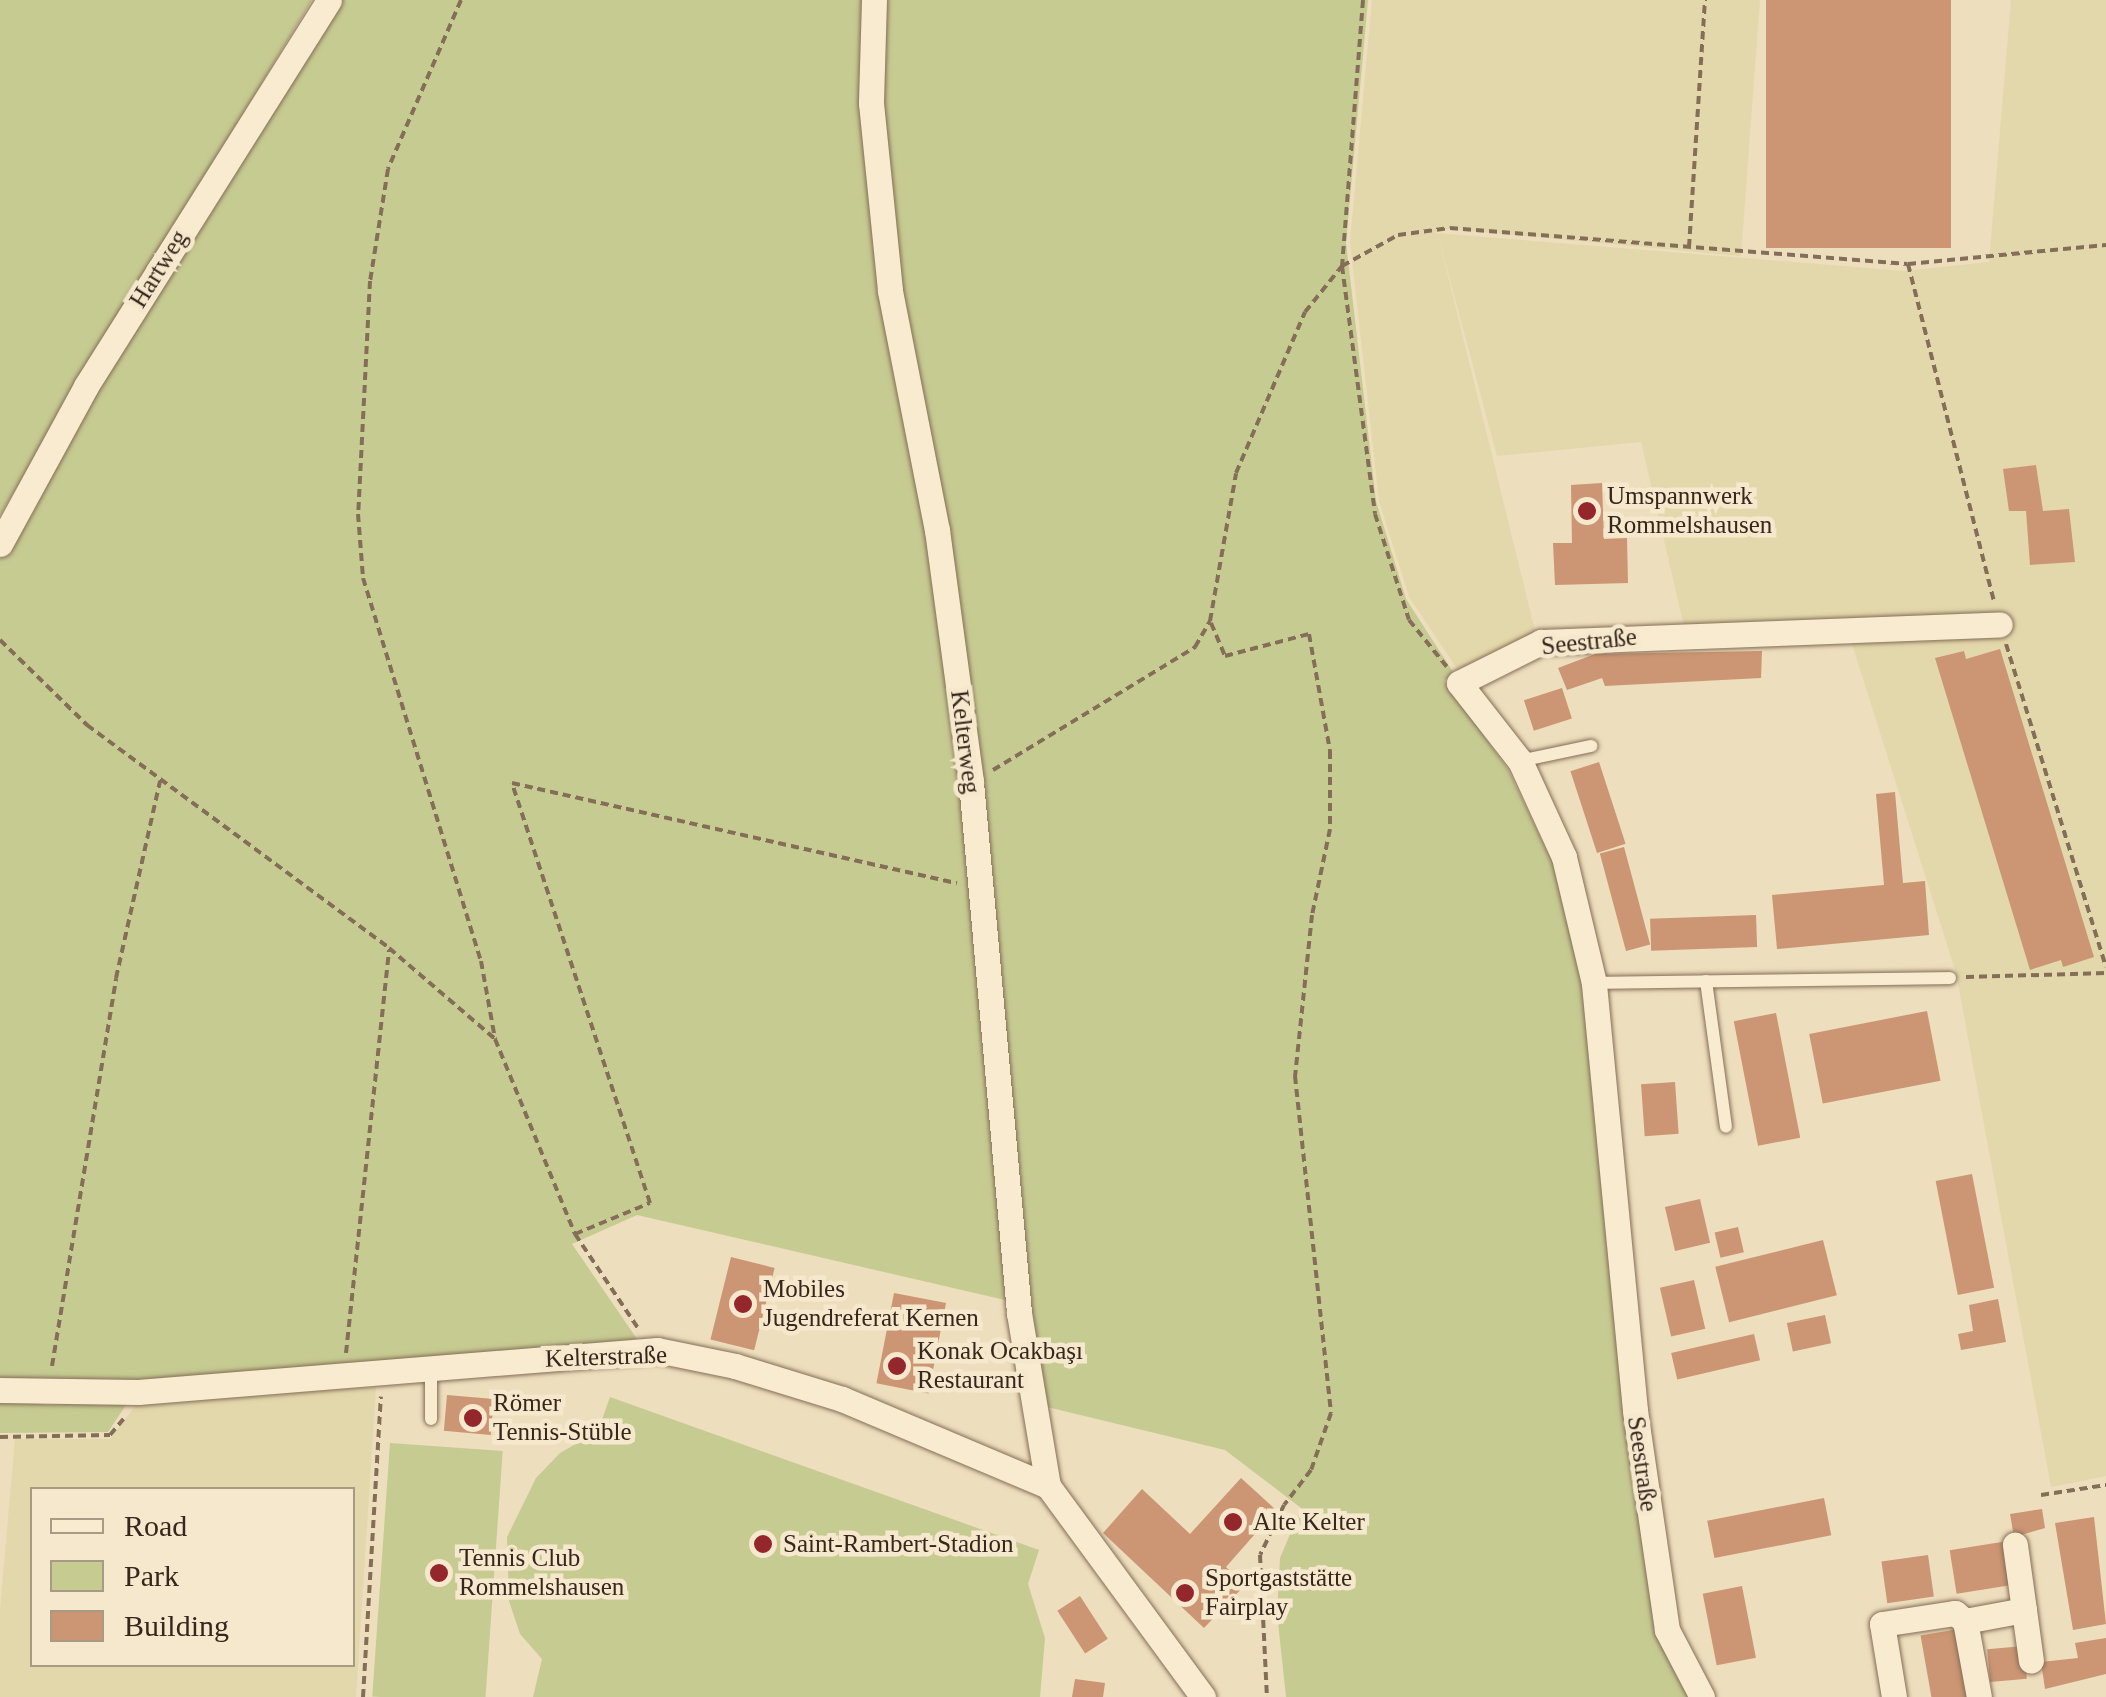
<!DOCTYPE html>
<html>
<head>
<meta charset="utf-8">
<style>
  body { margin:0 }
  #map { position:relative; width:2106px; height:1697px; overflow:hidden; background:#eddebd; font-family:"Times New Roman",serif }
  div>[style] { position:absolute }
  .farmland>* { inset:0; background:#e3d8ab }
  .green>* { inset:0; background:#c6cb92; transform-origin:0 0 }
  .building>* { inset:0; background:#cc9573; transform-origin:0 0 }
  .path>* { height:4px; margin-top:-2px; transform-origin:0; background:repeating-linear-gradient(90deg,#856e57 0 8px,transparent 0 13px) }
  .roads { filter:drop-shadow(0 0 2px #856e57) drop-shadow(0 0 2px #856e57) }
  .lane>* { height:12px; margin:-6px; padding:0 6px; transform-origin:6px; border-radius:6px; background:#f9ebd0 }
  .street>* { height:25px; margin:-12.5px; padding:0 12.5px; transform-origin:12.5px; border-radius:12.5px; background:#f9ebd0 }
  .dots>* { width:28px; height:28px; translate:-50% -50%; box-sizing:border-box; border:5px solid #f5e8cd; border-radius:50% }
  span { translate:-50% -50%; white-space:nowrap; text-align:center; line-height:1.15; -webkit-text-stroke:9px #f5e8cd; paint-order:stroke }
  .street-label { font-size:25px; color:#35271b }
  .poi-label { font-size:25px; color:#35271b }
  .left { translate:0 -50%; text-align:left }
  .legend { position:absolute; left:30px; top:1487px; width:325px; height:180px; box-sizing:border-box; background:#f5e8cd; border:2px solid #a89b86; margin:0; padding:12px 18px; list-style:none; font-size:30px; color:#35271b }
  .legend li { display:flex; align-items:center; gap:20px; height:50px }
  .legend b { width:50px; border:2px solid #a89b86 }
</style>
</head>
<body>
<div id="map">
  <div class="farmland">
    <div style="clip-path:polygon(1372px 0,1760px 0,1741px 256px,1449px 229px,1436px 231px,1436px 233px,1904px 271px,1989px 262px,2011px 0,2106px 0,2106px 1476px,2051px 1487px,1956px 973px,1845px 622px,1684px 626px,1641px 442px,1497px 456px,1438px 235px,1537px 639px,1460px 673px,1409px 597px,1379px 501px,1350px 242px)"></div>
    <div style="clip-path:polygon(evenodd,376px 1387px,356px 1697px,0 1697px,0 1609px,15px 1439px,110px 1439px,139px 1401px,376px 1387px,32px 1490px,352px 1490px,352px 1664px,32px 1664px,32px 1490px)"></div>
  </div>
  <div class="green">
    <div style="clip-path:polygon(0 0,312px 0,0 515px)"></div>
    <div style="clip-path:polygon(334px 0,1368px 0,1346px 242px,1376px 501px,1406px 599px,1453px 672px,1444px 681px,1508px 769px,1555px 868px,1586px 990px,1629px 1411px,1692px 1697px,1286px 1697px,1277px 1613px,1280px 1558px,1301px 1508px,1225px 1450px,1043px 1406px,1027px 1305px,637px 1215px,572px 1244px,637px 1339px,139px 1382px,0 1379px,0 549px)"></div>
    <div style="clip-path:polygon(610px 1397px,1039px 1550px,1028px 1584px,1045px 1638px,1040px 1697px,533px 1697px,542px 1659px,520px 1634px,509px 1601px,507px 1537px,536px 1478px,560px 1453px,598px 1431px)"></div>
    <div style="clip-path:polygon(0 1400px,47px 1405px,128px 1402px,108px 1432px,0 1433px)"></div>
    <div style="left:390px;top:1443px;width:113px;height:254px;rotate:4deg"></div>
  </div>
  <div class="building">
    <div style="left:1766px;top:0;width:185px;height:248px"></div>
    <div style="clip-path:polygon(2036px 465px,2043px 511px,2069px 509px,2075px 562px,2030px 565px,2026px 511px,2009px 511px,2003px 469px)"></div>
    <div style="clip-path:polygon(1602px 483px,1604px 539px,1627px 538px,1628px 583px,1555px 585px,1553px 543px,1572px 543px,1571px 485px)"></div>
    <div style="clip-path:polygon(2000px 649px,2094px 957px,2063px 967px,2061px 960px,2030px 970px,1935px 658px,1964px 651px,1966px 659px)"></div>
    <div style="clip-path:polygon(1762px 651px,1761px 678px,1605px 686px,1602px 678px,1567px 690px,1558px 668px,1595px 654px)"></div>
    <div style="left:1562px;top:688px;width:32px;height:40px;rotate:72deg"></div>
    <div style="left:1599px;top:762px;width:86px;height:30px;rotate:72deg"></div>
    <div style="clip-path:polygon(1895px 792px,1903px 883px,1925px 881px,1929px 935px,1777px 949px,1772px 895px,1884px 885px,1876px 794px)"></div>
    <div style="left:1624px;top:847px;width:101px;height:25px;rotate:75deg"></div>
    <div style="left:1756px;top:915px;width:32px;height:106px;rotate:88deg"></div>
    <div style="left:1927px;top:1011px;width:71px;height:120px;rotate:79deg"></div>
    <div style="left:1776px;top:1013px;width:127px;height:43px;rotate:79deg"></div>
    <div style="left:1675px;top:1082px;width:52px;height:34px;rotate:86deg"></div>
    <div style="left:1972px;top:1174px;width:116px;height:37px;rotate:79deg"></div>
    <div style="left:1700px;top:1199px;width:45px;height:36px;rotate:77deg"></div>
    <div style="left:1738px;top:1227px;width:26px;height:24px;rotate:77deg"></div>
    <div style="left:1823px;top:1240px;width:57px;height:111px;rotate:76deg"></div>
    <div style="left:731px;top:1257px;width:45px;height:85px;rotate:14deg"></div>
    <div style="left:1694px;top:1280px;width:50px;height:35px;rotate:77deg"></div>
    <div style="left:894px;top:1293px;width:53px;height:92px;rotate:11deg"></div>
    <div style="clip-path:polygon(1998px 1299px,2006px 1342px,1961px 1350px,1958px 1334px,1973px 1331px,1969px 1305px)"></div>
    <div style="left:1825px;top:1315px;width:29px;height:39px;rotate:78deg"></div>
    <div style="left:1754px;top:1334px;width:27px;height:85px;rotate:77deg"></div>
    <div style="left:447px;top:1395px;width:47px;height:36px;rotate:5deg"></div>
    <div style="clip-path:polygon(1241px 1478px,1276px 1510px,1226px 1567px,1245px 1585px,1204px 1628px,1103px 1533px,1142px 1489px,1190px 1534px)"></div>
    <div style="left:1824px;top:1498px;width:38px;height:119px;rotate:79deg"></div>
    <div style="clip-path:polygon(2042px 1509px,2045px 1528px,2014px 1537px,2010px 1514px)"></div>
    <div style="clip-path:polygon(2094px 1517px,2106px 1624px,2073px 1630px,2055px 1523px)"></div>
    <div style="left:2008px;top:1541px;width:44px;height:59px;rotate:81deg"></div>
    <div style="left:1928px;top:1555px;width:42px;height:47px;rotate:82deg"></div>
    <div style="left:1742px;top:1586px;width:73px;height:40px;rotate:79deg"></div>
    <div style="left:1080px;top:1596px;width:51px;height:27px;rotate:57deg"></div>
    <div style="left:1958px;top:1629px;width:69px;height:38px;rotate:80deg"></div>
    <div style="clip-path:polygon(2106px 1638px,2106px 1674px,2045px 1689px,2041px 1662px,2078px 1658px,2075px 1643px)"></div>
    <div style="left:2024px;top:1646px;width:33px;height:37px;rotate:85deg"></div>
    <div style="clip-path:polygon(1075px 1679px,1105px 1683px,1103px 1697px,1072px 1697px)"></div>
  </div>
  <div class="path">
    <div style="left:461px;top:0;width:184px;rotate:113.4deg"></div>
    <div style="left:388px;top:169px;width:113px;rotate:99.1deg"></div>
    <div style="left:370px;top:281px;width:233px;rotate:92.9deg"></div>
    <div style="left:358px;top:514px;width:64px;rotate:85.5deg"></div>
    <div style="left:363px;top:578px;width:401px;rotate:72.9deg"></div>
    <div style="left:481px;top:961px;width:79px;rotate:79.8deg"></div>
    <div style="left:1363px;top:0;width:267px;rotate:94.5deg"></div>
    <div style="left:1342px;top:266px;width:250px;rotate:82.4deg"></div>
    <div style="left:1375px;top:514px;width:111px;rotate:72.2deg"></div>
    <div style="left:1409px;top:620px;width:60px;rotate:51deg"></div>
    <div style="left:1689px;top:247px;width:248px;rotate:-86.3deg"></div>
    <div style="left:1908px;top:264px;width:199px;rotate:-5.5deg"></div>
    <div style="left:1211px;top:623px;width:36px;rotate:67deg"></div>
    <div style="left:1225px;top:656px;width:87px;rotate:-14.7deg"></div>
    <div style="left:1309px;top:634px;width:119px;rotate:79.8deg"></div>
    <div style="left:1330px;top:751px;width:78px;rotate:90deg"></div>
    <div style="left:1330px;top:829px;width:88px;rotate:101.8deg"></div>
    <div style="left:1312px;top:915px;width:162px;rotate:96deg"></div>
    <div style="left:1295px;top:1076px;width:339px;rotate:83.9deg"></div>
    <div style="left:1331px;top:1413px;width:60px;rotate:109.3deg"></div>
    <div style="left:1311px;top:1470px;width:44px;rotate:127.6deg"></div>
    <div style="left:1284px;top:1505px;width:55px;rotate:115.6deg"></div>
    <div style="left:1260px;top:1555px;width:142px;rotate:87.2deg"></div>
    <div style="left:0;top:640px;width:122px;rotate:44.3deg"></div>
    <div style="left:87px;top:725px;width:375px;rotate:36.4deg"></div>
    <div style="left:389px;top:948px;width:140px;rotate:40.6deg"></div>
    <div style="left:495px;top:1039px;width:211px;rotate:67.7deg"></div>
    <div style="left:575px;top:1234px;width:113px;rotate:56.2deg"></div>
    <div style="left:2006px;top:644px;width:338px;rotate:72.8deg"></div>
    <div style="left:993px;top:770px;width:237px;rotate:-31.3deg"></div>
    <div style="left:1195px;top:647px;width:30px;rotate:-60deg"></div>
    <div style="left:1210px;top:621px;width:150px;rotate:-80deg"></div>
    <div style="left:1236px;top:473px;width:175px;rotate:-66.8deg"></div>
    <div style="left:1305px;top:312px;width:59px;rotate:-51.2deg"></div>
    <div style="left:1342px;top:266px;width:64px;rotate:-29deg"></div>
    <div style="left:1398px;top:235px;width:52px;rotate:-7.7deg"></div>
    <div style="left:1450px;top:228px;width:459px;rotate:4.5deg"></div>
    <div style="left:1908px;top:264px;width:348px;rotate:75.7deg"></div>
    <div style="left:1966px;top:977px;width:140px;rotate:-1.6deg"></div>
    <div style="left:575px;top:1234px;width:81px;rotate:-22.5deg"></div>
    <div style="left:650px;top:1203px;width:442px;rotate:-108.2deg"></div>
    <div style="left:512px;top:783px;width:456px;rotate:12.7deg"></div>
    <div style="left:346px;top:1353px;width:405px;rotate:-83.9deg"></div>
    <div style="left:52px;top:1366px;width:393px;rotate:-80.6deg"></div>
    <div style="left:116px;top:978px;width:202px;rotate:-77.4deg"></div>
    <div style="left:0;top:1437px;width:110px;rotate:-1deg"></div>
    <div style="left:110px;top:1435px;width:25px;rotate:-50deg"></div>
    <div style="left:2041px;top:1495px;width:66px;rotate:-8.7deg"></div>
    <div style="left:363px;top:1697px;width:301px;rotate:-86.6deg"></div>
  </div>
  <div class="roads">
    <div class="lane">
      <div style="left:1520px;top:761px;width:73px;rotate:-11.9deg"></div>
      <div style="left:1706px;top:981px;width:147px;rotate:82.2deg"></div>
      <div style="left:1594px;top:983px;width:356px;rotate:-0.8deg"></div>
      <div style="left:431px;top:1419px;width:52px;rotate:-90deg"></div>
    </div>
    <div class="street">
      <div style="left:874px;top:0;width:103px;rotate:91.7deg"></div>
      <div style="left:871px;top:103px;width:189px;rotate:84.2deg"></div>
      <div style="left:890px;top:291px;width:244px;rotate:78.9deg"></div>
      <div style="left:937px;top:530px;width:254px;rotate:82.3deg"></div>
      <div style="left:971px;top:782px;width:533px;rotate:84.83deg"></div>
      <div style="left:1019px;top:1313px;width:175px;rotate:80.5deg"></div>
      <div style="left:0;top:544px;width:180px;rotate:-61.4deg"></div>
      <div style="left:86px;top:386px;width:456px;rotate:-57.8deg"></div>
      <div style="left:0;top:1390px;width:138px;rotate:0.8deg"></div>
      <div style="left:138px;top:1392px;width:521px;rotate:-4.63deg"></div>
      <div style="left:657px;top:1350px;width:80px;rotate:11.6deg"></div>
      <div style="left:735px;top:1366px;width:112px;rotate:17.1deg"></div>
      <div style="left:842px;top:1399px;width:224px;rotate:22.9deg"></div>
      <div style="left:1048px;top:1486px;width:262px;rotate:53.7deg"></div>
      <div style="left:2024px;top:1610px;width:51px;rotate:82.2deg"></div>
      <div style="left:1965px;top:1621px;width:77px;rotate:79.6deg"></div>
      <div style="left:1702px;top:1697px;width:76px;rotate:-117.6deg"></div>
      <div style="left:1667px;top:1630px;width:222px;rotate:-98.3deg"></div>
      <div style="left:1635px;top:1410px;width:429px;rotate:-95.5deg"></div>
      <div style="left:1594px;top:983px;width:130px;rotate:-103.4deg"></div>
      <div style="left:1564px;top:857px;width:106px;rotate:-114.6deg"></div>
      <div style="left:1520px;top:761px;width:99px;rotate:-128deg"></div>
      <div style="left:1459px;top:683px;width:92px;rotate:-26.6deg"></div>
      <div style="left:1541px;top:642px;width:459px;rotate:-2.2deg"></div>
      <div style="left:1894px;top:1697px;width:74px;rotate:-99.3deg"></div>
      <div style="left:1882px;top:1624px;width:74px;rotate:-8.6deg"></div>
      <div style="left:1955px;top:1613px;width:13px;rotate:39deg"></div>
      <div style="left:1965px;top:1621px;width:60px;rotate:-10.6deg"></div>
      <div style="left:2024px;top:1610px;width:66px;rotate:-97.9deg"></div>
    </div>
  </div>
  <div class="dots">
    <div style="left:1587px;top:511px;background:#94272b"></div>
    <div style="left:743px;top:1304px;background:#94272b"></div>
    <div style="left:897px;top:1366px;background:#94272b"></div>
    <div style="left:473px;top:1418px;background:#94272b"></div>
    <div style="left:1233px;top:1522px;background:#94272b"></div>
    <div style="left:763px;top:1544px;background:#94272b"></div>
    <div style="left:439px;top:1573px;background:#94272b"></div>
    <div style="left:1185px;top:1593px;background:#94272b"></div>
  </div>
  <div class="street-label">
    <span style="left:159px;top:269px;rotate:-58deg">Hartweg</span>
    <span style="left:1589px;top:642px;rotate:-6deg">Seestraße</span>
    <span style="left:965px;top:742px;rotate:83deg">Kelterweg</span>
    <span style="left:606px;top:1357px;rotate:-2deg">Kelterstraße</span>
    <span style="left:1642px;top:1464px;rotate:82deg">Seestraße</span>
  </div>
  <div class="poi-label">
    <span class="left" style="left:1607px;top:511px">Umspannwerk<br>Rommelshausen</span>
    <span class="left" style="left:763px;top:1304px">Mobiles<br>Jugendreferat Kernen</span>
    <span class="left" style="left:917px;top:1366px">Konak Ocakbaşı<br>Restaurant</span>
    <span class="left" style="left:493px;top:1418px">Römer<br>Tennis-Stüble</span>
    <span class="left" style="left:1253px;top:1522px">Alte Kelter</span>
    <span class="left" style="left:783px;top:1544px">Saint-Rambert-Stadion</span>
    <span class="left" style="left:459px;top:1573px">Tennis Club<br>Rommelshausen</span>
    <span class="left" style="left:1205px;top:1593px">Sportgaststätte<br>Fairplay</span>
  </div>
  <ul class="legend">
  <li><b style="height:12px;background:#f9ebd0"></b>Road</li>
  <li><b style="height:28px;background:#c6cb92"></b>Park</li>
  <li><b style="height:28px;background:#cc9573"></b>Building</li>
  </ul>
</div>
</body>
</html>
